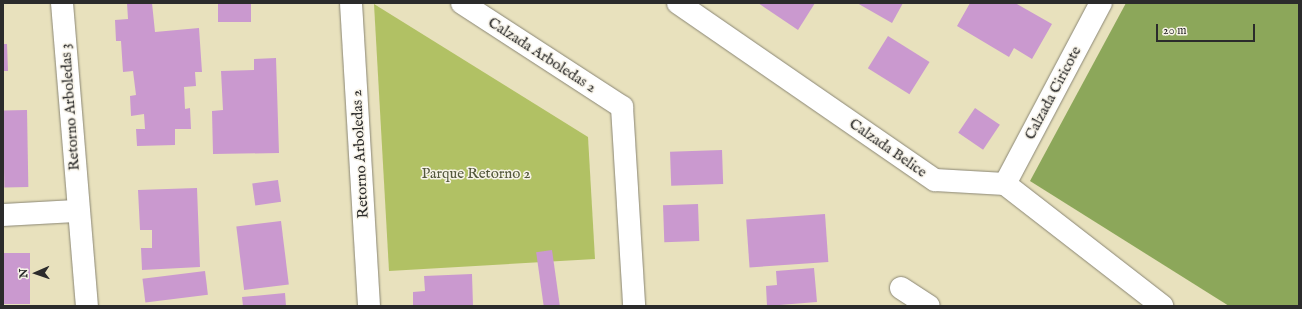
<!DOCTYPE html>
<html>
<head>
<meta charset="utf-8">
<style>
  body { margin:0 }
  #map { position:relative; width:1302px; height:309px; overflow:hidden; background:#e8e1bd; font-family:"IM FELL English",serif }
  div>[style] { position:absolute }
  .green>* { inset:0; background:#b1c164 }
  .forest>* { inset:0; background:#8ca75a }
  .building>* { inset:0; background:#ca99cf; transform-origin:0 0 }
  .roads { filter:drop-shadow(0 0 1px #8a8674) drop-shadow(0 0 1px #8a8674) }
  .minor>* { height:22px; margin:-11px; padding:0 11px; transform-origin:11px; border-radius:11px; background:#fff }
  span { translate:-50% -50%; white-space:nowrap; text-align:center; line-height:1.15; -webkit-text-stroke:3px #f7f3e8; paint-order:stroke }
  .street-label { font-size:15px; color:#2b2b2b }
  .park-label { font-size:15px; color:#53583c }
  .frame { position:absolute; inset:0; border:4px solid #2b2b2b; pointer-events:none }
  .north { position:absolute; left:16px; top:253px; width:40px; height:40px; -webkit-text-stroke:3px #f7f3e8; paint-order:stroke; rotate:268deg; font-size:11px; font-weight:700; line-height:16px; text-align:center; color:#2b2b2b }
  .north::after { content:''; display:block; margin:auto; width:14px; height:18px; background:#2b2b2b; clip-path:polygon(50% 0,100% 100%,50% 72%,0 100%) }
  .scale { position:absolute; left:1156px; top:24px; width:99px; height:18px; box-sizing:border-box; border:2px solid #2b2b2b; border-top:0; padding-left:5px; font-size:12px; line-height:14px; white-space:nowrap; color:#2b2b2b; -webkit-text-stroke:3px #f7f3e8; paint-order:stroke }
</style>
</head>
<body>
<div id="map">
  <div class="green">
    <div style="clip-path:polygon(374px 4px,588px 137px,595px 259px,389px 271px)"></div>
  </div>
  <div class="forest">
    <div style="clip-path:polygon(1126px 3px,1299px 3px,1299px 306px,1229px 306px,1030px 181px)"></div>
  </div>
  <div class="building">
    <div style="clip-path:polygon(127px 3px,152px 3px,155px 32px,199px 28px,202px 72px,195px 72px,196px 86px,184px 87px,185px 109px,190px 108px,191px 129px,175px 129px,175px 145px,137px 146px,136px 129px,145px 129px,144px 114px,131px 116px,130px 96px,136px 95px,133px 71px,123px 72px,121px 41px,116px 41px,115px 20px,128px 19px)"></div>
    <div style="left:218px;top:3px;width:33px;height:19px"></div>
    <div style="clip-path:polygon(758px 3px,815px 3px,798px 30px)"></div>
    <div style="clip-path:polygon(857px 3px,903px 3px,892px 23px)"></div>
    <div style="clip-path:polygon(970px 3px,1015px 3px,1052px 24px,1032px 59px,1014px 48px,1009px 57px,957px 26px)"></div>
    <div style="left:888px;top:36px;width:49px;height:38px;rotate:32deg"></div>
    <div style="clip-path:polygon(3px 44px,7px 44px,8px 71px,3px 71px)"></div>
    <div style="clip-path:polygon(276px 58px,279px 153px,213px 154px,212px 111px,223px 110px,221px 71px,254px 70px,254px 59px)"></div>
    <div style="left:975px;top:108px;width:30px;height:30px;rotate:34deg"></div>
    <div style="left:27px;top:110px;width:77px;height:24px;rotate:89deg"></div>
    <div style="left:722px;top:150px;width:34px;height:52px;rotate:88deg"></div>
    <div style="left:278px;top:180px;width:22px;height:26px;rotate:82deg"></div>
    <div style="clip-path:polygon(197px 188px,200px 267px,142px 270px,141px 248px,152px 248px,152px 230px,140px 230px,138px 190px)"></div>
    <div style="left:698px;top:204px;width:37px;height:35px;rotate:88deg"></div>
    <div style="left:825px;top:214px;width:48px;height:79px;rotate:86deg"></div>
    <div style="left:281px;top:221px;width:64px;height:45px;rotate:83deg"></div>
    <div style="left:552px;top:250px;width:57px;height:16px;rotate:82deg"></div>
    <div style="left:3px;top:253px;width:27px;height:51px"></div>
    <div style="clip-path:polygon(814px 268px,817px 302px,767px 306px,766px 286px,777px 285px,776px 271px)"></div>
    <div style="left:205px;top:271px;width:24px;height:63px;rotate:83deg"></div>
    <div style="clip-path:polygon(472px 274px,473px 306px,413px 306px,413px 292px,425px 291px,424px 276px)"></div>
    <div style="clip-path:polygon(285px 293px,286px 306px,243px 306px,242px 297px)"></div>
  </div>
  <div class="roads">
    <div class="minor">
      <div style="left:62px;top:3px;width:304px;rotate:85.3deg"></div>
      <div style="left:351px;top:3px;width:304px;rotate:86.6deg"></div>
      <div style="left:462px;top:3px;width:191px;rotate:33deg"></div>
      <div style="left:622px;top:107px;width:199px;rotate:86.5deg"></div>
      <div style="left:678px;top:3px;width:312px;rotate:34.6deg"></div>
      <div style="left:935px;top:180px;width:70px;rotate:3.3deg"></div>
      <div style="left:1005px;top:184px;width:199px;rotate:37.8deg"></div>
      <div style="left:1005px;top:184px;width:205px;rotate:-62.1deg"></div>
      <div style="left:3px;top:215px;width:75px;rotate:-3.1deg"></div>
      <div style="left:901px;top:288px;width:33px;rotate:33deg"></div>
    </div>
  </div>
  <div class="street-label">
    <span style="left:542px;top:55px;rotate:33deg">Calzada Arboledas 2</span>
    <span style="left:1053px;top:93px;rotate:-62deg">Calzada Ciricote</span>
    <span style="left:70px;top:107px;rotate:-94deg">Retorno Arboledas 3</span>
    <span style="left:888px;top:148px;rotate:35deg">Calzada Belice</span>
    <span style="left:360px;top:154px;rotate:-93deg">Retorno Arboledas 2</span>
  </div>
  <div class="park-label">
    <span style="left:476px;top:174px">Parque Retorno 2</span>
  </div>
  <div class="frame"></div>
  <div class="north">N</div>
  <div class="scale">20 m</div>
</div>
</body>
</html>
